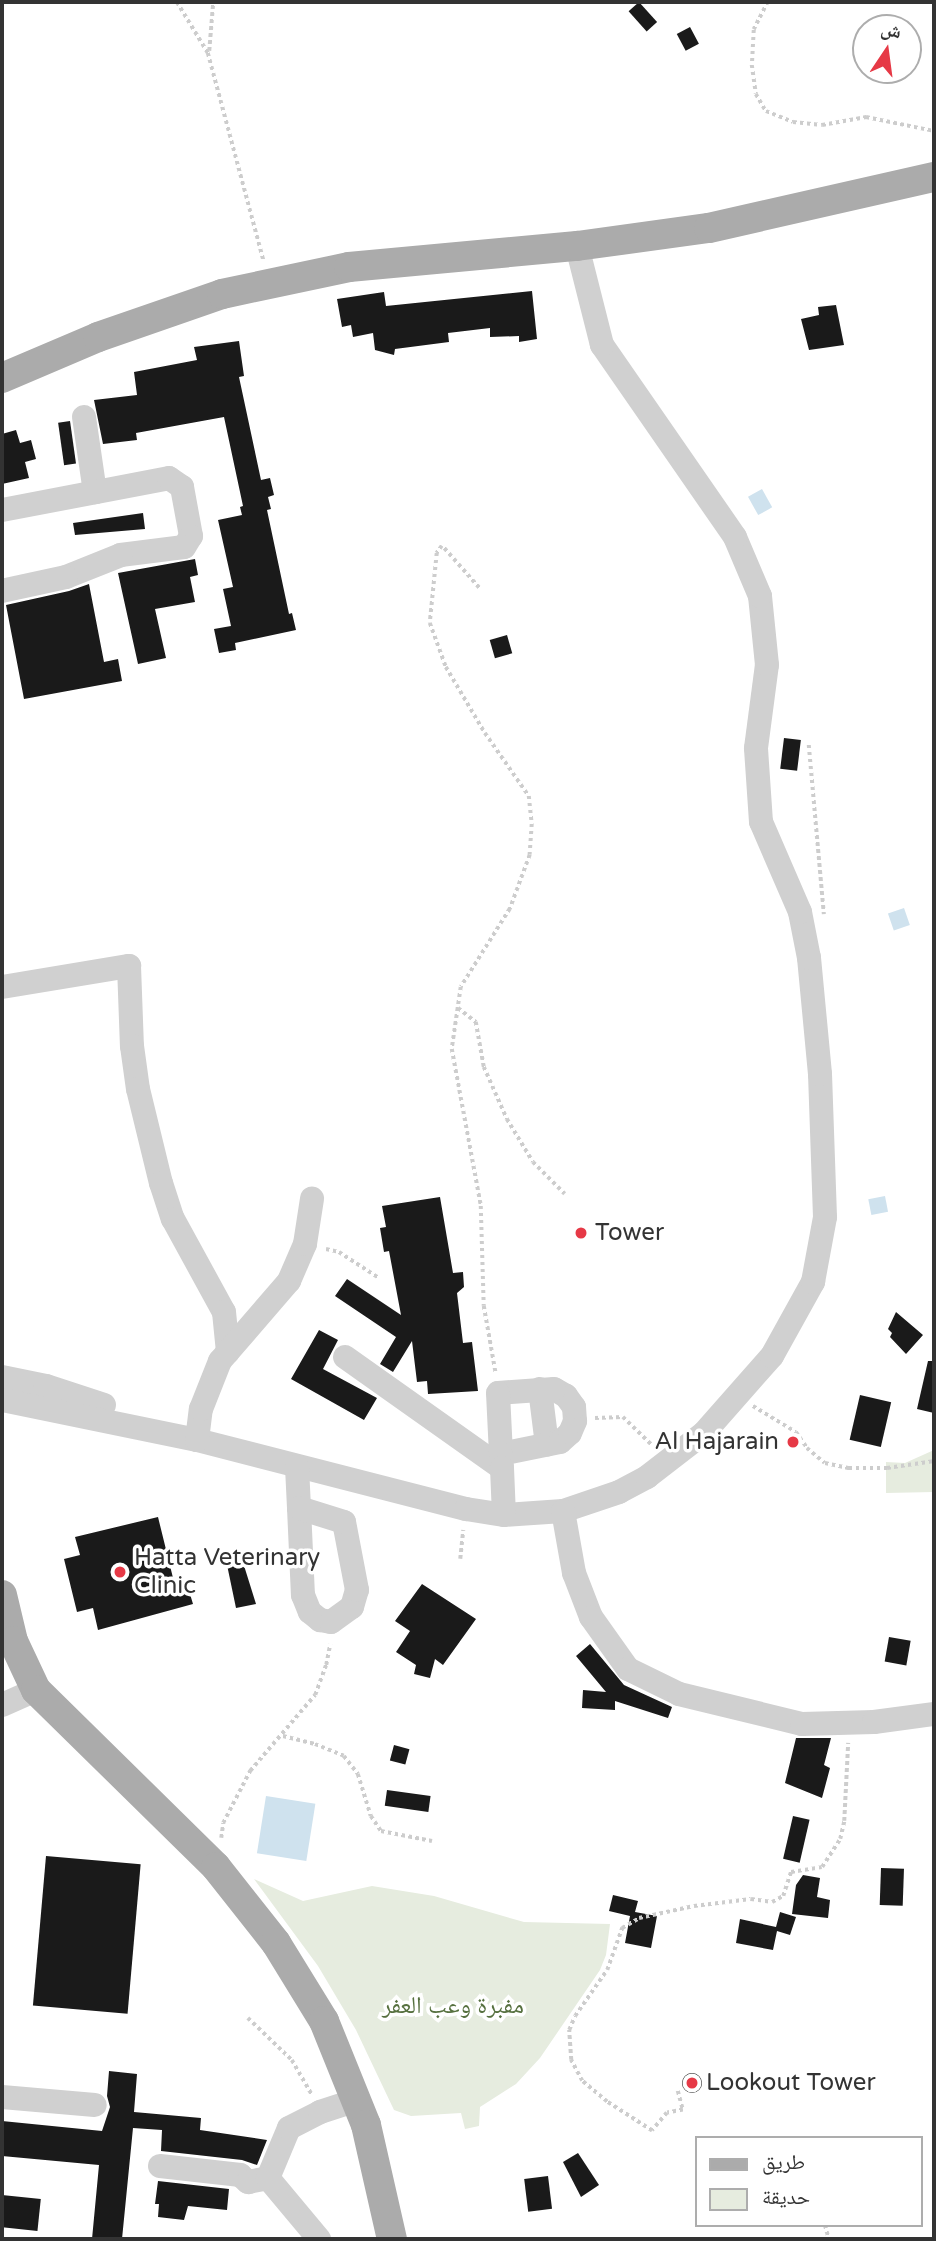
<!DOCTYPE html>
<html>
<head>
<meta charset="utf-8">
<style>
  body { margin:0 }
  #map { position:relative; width:936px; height:2241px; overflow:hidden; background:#fff; font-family:"Varela Round","Noto Naskh Arabic",sans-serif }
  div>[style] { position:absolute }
  .green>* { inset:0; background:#e6ecdf }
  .water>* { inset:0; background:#cfe2ee; transform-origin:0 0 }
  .building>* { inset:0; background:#1a1a1a; transform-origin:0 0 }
  .round { border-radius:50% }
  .path>* { height:3.5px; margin-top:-1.75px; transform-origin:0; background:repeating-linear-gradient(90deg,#cdcdcd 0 3.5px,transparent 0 7px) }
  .minor>* { height:24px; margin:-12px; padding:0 12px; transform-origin:12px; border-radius:12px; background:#d0d0d0 }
  .major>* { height:30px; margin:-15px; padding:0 15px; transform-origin:15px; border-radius:15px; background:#ababab }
  .dots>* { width:19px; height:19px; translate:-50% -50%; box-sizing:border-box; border:4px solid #fff; border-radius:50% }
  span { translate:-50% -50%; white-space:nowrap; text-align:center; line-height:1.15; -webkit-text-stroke:7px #fff; paint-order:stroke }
  .poi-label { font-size:24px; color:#333 }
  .left { translate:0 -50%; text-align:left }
  .right { translate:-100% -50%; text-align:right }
  .park-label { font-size:24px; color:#56703f }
  .frame { position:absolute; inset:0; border:4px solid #333; pointer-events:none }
  .legend { position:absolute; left:695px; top:2136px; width:228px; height:91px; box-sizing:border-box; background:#fff; border:2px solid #adadad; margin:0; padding:9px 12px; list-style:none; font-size:21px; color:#333 }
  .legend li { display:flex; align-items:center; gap:14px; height:35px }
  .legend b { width:35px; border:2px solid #adadad }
  .north { position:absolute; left:852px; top:14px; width:70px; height:70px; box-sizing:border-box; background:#fff; border:2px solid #adadad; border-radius:50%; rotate:13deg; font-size:19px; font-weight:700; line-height:28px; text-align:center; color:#333 }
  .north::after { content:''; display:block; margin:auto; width:24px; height:32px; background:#e63946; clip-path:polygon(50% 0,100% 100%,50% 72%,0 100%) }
</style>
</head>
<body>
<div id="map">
  <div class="green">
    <div style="clip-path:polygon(934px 1450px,934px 1492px,886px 1493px,886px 1462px,905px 1463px)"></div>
    <div style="clip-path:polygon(254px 1879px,303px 1901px,372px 1886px,434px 1896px,524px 1922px,610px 1924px,606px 1955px,600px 1970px,540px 2058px,516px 2084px,480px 2107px,479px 2126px,465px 2129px,461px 2113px,411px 2116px,394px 2110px,356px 2030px,318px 1966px)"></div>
  </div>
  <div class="water">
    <div style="left:762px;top:489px;width:21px;height:16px;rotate:61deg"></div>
    <div style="left:904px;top:908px;width:18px;height:17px;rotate:71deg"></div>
    <div style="left:885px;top:1196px;width:16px;height:17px;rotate:79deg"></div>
    <div style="left:266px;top:1796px;width:50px;height:58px;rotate:9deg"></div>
  </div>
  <div class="building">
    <div style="left:639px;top:2px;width:27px;height:14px;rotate:48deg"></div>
    <div style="left:690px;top:27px;width:19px;height:15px;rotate:62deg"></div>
    <div style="clip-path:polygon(532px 291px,537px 339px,519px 342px,519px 336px,490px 337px,490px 328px,448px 333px,449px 342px,395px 349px,394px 355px,375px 350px,373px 333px,353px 337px,351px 325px,342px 327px,337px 299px,384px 292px,386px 306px)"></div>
    <div style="clip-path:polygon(836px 305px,844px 345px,809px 350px,801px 319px,819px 315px,818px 307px)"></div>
    <div style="clip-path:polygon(239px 341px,244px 376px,239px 377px,261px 480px,270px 478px,274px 495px,268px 497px,271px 509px,267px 510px,289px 614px,292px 613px,296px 630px,235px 643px,236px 650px,219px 653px,214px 629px,231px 626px,223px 589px,233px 587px,218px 520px,242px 515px,240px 507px,243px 506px,224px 417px,136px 433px,137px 440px,103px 444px,94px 400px,137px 395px,134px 372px,197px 360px,194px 347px)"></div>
    <div style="left:70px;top:421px;width:43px;height:12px;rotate:82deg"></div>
    <div style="clip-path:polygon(16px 430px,20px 443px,31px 440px,36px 459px,25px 462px,29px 478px,2px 484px,2px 434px)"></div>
    <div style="clip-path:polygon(143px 513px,145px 529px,75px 535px,73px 523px)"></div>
    <div style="clip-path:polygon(195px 559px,198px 575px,190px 577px,195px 602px,155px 609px,166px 658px,138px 664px,118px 573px)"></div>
    <div style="clip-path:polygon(89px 584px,104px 662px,118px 659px,122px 681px,24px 699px,6px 605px,69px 591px)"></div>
    <div style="left:507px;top:635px;width:19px;height:18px;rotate:74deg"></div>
    <div style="left:784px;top:738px;width:17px;height:31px;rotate:7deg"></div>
    <div style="clip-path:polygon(440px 1197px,453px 1273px,463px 1272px,464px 1287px,457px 1293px,463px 1343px,472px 1342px,478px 1391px,428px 1394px,427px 1381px,417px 1382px,412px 1341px,393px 1372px,380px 1364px,396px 1337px,335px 1296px,347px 1279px,401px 1315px,389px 1251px,384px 1252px,380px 1228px,386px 1227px,382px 1206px)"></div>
    <div style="clip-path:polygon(896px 1312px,923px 1335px,906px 1354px,890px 1337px,892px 1333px,888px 1329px)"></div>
    <div style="clip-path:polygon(319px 1330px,338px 1340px,323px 1369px,377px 1398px,364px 1420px,291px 1379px)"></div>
    <div style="clip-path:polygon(928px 1361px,934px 1361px,934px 1413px,917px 1409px)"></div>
    <div style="left:860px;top:1395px;width:32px;height:46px;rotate:13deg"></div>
    <div style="clip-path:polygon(158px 1517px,175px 1586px,187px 1584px,193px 1604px,98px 1630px,93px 1608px,77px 1612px,64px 1559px,80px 1555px,75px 1537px)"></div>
    <div style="clip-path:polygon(241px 1556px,256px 1604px,236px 1608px,226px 1560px)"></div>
    <div style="clip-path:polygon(422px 1584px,476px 1619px,443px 1665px,435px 1659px,430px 1678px,414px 1674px,416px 1665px,396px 1652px,410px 1631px,395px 1621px)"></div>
    <div style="left:889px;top:1637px;width:22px;height:25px;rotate:10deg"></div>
    <div style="clip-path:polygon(590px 1644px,624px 1685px,672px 1707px,668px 1718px,615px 1701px,615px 1710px,582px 1708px,583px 1690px,606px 1692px,576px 1656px)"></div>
    <div style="clip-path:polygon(796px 1738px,831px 1738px,824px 1765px,830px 1768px,822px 1798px,785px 1783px)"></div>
    <div style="left:394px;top:1745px;width:16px;height:16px;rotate:15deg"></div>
    <div style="left:387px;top:1790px;width:44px;height:16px;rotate:8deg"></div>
    <div style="left:793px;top:1816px;width:17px;height:44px;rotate:13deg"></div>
    <div style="left:46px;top:1856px;width:95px;height:150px;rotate:5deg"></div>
    <div style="left:881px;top:1868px;width:23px;height:37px;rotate:2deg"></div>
    <div style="clip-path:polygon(803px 1875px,820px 1878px,817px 1897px,830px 1900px,828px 1918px,792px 1914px,796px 1885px)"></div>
    <div style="clip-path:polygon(613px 1895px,638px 1901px,635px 1912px,657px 1916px,651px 1948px,625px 1943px,630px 1916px,609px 1911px)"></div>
    <div style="clip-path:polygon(780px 1912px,796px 1917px,790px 1935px,777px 1931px,773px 1950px,736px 1943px,740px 1919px,776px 1927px)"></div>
    <div style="clip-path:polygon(109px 2071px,137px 2074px,134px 2112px,201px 2118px,200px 2130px,267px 2140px,257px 2165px,242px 2160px,161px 2151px,162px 2130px,133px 2128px,122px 2239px,92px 2239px,99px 2165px,2px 2156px,2px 2121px,102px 2131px,110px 2107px,107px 2096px)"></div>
    <div class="round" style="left:682px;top:2073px;width:20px;height:20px"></div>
    <div style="clip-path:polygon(578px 2153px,599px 2185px,581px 2197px,563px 2162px)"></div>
    <div style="left:548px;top:2176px;width:33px;height:24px;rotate:83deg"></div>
    <div style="clip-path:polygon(158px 2181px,229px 2189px,227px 2210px,188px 2206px,184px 2220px,158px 2217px,159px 2204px,155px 2204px)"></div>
    <div style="left:2px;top:2195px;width:39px;height:32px;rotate:6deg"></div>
  </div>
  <div class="path">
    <div style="left:177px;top:2px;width:60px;rotate:58.7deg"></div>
    <div style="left:208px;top:53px;width:216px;rotate:75deg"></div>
    <div style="left:768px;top:2px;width:31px;rotate:117deg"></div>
    <div style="left:754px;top:30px;width:35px;rotate:93deg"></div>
    <div style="left:752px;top:65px;width:29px;rotate:82deg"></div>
    <div style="left:756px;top:94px;width:20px;rotate:60deg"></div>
    <div style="left:766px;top:111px;width:29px;rotate:22deg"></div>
    <div style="left:793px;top:122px;width:29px;rotate:6deg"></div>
    <div style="left:822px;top:125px;width:45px;rotate:-10.3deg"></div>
    <div style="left:866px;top:117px;width:69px;rotate:11.6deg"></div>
    <div style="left:209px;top:51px;width:49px;rotate:-85.3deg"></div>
    <div style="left:479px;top:588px;width:56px;rotate:-131.4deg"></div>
    <div style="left:442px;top:546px;width:9px;rotate:126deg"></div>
    <div style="left:437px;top:553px;width:70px;rotate:95.7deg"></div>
    <div style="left:430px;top:623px;width:47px;rotate:70deg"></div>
    <div style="left:446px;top:667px;width:77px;rotate:59.4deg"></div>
    <div style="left:485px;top:733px;width:77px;rotate:55.1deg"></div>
    <div style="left:529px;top:796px;width:28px;rotate:84deg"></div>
    <div style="left:532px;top:824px;width:31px;rotate:94deg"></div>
    <div style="left:530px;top:855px;width:58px;rotate:110.3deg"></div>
    <div style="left:510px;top:909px;width:92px;rotate:122.1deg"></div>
    <div style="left:461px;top:987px;width:63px;rotate:98.3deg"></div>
    <div style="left:452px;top:1049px;width:160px;rotate:79.5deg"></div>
    <div style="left:481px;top:1206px;width:100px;rotate:88.3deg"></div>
    <div style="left:484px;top:1306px;width:69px;rotate:80deg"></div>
    <div style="left:809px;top:745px;width:170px;rotate:84.9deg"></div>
    <div style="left:458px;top:1008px;width:23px;rotate:38deg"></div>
    <div style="left:476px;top:1022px;width:46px;rotate:79.9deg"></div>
    <div style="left:484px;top:1067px;width:57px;rotate:66.1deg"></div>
    <div style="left:507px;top:1119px;width:50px;rotate:58.8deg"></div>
    <div style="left:533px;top:1162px;width:45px;rotate:45deg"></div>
    <div style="left:326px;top:1249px;width:13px;rotate:13deg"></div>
    <div style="left:339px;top:1252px;width:48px;rotate:33deg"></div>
    <div style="left:753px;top:1406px;width:50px;rotate:31.2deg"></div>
    <div style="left:796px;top:1432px;width:19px;rotate:55deg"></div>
    <div style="left:807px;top:1448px;width:23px;rotate:40deg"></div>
    <div style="left:825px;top:1463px;width:25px;rotate:12deg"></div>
    <div style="left:849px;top:1468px;width:38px"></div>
    <div style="left:887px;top:1468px;width:48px;rotate:-8.5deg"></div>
    <div style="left:595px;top:1418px;width:28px;rotate:-2deg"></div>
    <div style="left:623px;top:1417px;width:40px;rotate:44deg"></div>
    <div style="left:460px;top:1559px;width:29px;rotate:-84deg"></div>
    <div style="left:283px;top:1736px;width:33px;rotate:14deg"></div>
    <div style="left:315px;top:1744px;width:31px;rotate:22deg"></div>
    <div style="left:344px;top:1756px;width:23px;rotate:52deg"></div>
    <div style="left:358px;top:1774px;width:44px;rotate:72.8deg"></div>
    <div style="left:371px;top:1816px;width:18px;rotate:56deg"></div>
    <div style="left:381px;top:1831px;width:52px;rotate:11.1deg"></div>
    <div style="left:221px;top:1838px;width:15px;rotate:-82deg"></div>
    <div style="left:223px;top:1823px;width:59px;rotate:-62.6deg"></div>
    <div style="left:250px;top:1771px;width:100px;rotate:-49.5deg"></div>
    <div style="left:315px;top:1695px;width:32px;rotate:-70deg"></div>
    <div style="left:326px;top:1665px;width:21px;rotate:-79deg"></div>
    <div style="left:248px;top:2018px;width:61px;rotate:43.7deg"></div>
    <div style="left:292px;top:2060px;width:39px;rotate:60deg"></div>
    <div style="left:678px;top:2091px;width:20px;rotate:75deg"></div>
    <div style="left:683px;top:2110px;width:16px;rotate:169deg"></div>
    <div style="left:667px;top:2113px;width:23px;rotate:130deg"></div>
    <div style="left:652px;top:2131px;width:54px;rotate:-147.2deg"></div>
    <div style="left:607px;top:2102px;width:33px;rotate:-140deg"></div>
    <div style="left:582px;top:2081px;width:24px;rotate:-118deg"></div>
    <div style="left:571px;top:2060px;width:30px;rotate:-94deg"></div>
    <div style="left:569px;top:2030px;width:15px;rotate:-67deg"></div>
    <div style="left:575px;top:2016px;width:56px;rotate:-55.2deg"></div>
    <div style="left:607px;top:1970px;width:45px;rotate:-70.3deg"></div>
    <div style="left:622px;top:1928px;width:20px;rotate:-30deg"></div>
    <div style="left:639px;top:1918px;width:56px;rotate:-12.3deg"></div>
    <div style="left:694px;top:1906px;width:57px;rotate:-7deg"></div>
    <div style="left:751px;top:1899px;width:21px;rotate:8deg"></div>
    <div style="left:772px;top:1902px;width:13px;rotate:-29deg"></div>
    <div style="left:783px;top:1896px;width:25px;rotate:-72deg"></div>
    <div style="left:791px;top:1872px;width:31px;rotate:-9deg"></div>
    <div style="left:822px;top:1867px;width:33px;rotate:-57deg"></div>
    <div style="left:840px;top:1839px;width:18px;rotate:-77deg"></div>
    <div style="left:844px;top:1821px;width:78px;rotate:-87.1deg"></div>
    <div style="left:825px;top:2225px;width:15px;rotate:74deg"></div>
  </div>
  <div class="minor">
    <div style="left:84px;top:417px;width:76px;rotate:81.7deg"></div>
    <div style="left:2px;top:510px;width:170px;rotate:-10.8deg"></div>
    <div style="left:169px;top:478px;width:16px;rotate:35deg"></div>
    <div style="left:182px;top:487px;width:50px;rotate:79.6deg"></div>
    <div style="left:191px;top:536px;width:13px;rotate:122deg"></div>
    <div style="left:184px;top:547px;width:64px;rotate:172.8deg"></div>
    <div style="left:121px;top:555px;width:59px;rotate:158.2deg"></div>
    <div style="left:66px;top:577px;width:66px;rotate:167.7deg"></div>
    <div style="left:2px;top:987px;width:129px;rotate:-9.4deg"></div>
    <div style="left:129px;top:966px;width:80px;rotate:87.9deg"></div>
    <div style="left:132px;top:1046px;width:43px;rotate:82.1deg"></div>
    <div style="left:138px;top:1089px;width:97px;rotate:76.3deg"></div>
    <div style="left:161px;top:1183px;width:38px;rotate:72deg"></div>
    <div style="left:173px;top:1219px;width:106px;rotate:61.3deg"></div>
    <div style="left:224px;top:1312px;width:40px;rotate:84.3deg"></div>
    <div style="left:345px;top:1357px;width:192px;rotate:35.3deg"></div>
    <div style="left:2px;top:1377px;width:45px;rotate:11.6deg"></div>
    <div style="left:46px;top:1386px;width:61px;rotate:18.1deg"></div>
    <div style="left:540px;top:1389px;width:56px;rotate:82.9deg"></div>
    <div style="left:2px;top:1400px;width:199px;rotate:11.6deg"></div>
    <div style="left:197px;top:1440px;width:278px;rotate:14.4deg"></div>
    <div style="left:466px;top:1509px;width:38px;rotate:9deg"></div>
    <div style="left:504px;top:1515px;width:59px;rotate:-3.9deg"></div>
    <div style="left:563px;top:1511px;width:59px;rotate:-18.7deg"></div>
    <div style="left:619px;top:1492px;width:32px;rotate:-28deg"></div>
    <div style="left:647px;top:1477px;width:72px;rotate:-37.7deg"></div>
    <div style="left:704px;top:1433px;width:103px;rotate:-48.6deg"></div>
    <div style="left:772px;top:1356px;width:85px;rotate:-61deg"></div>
    <div style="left:813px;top:1282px;width:66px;rotate:-79.5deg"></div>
    <div style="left:825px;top:1217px;width:143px;rotate:-92deg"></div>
    <div style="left:820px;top:1074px;width:117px;rotate:-95.4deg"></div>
    <div style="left:809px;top:958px;width:47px;rotate:-101.1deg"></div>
    <div style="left:800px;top:912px;width:98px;rotate:-113.4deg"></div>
    <div style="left:761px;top:822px;width:74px;rotate:-93.9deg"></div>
    <div style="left:756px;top:748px;width:84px;rotate:-82.5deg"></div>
    <div style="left:767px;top:665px;width:69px;rotate:-95.8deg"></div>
    <div style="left:760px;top:596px;width:64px;rotate:-113deg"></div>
    <div style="left:735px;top:537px;width:234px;rotate:-124.7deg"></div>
    <div style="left:602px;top:345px;width:102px;rotate:-104.2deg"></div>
    <div style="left:197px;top:1440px;width:31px;rotate:-83deg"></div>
    <div style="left:201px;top:1409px;width:52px;rotate:-68.4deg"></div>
    <div style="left:220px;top:1361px;width:106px;rotate:-49.2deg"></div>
    <div style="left:289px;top:1281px;width:40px;rotate:-66.6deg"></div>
    <div style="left:305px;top:1244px;width:46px;rotate:-81.2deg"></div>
    <div style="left:501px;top:1454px;width:60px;rotate:-11.5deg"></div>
    <div style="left:560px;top:1442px;width:13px;rotate:-42deg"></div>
    <div style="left:570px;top:1433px;width:13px;rotate:-67deg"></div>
    <div style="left:575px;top:1421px;width:14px;rotate:-94deg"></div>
    <div style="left:574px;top:1407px;width:14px;rotate:-126deg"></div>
    <div style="left:566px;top:1396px;width:14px;rotate:-150deg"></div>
    <div style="left:554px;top:1389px;width:56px;rotate:175.9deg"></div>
    <div style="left:498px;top:1393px;width:61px;rotate:87.2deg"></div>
    <div style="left:501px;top:1454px;width:14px;rotate:86deg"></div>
    <div style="left:502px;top:1468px;width:47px;rotate:87.6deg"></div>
    <div style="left:297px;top:1467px;width:41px;rotate:87.2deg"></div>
    <div style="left:299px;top:1508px;width:87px;rotate:87.4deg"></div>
    <div style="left:303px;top:1595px;width:18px;rotate:68deg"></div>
    <div style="left:310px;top:1612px;width:13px;rotate:39deg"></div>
    <div style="left:320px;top:1620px;width:11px;rotate:10deg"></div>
    <div style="left:331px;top:1622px;width:26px;rotate:-36deg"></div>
    <div style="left:352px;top:1607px;width:18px;rotate:-74deg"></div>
    <div style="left:357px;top:1590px;width:69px;rotate:-100.8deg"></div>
    <div style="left:344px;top:1522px;width:47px;rotate:-162.7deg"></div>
    <div style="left:563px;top:1511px;width:63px;rotate:79.9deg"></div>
    <div style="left:574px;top:1573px;width:47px;rotate:68.9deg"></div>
    <div style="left:591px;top:1617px;width:64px;rotate:54.6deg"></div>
    <div style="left:628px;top:1669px;width:57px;rotate:26.1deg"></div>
    <div style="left:679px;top:1694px;width:127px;rotate:13.7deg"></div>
    <div style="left:802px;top:1724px;width:72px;rotate:-1.6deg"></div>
    <div style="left:874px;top:1722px;width:61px;rotate:-7.6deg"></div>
    <div style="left:2px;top:1705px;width:37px;rotate:-24deg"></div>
    <div style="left:2px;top:2097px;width:93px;rotate:4.9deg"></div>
    <div style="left:160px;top:2166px;width:81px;rotate:6.4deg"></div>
    <div style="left:240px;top:2175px;width:11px;rotate:41deg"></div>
    <div style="left:248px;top:2182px;width:20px;rotate:-11deg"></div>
    <div style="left:268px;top:2178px;width:54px;rotate:-67.2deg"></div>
    <div style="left:289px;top:2128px;width:35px;rotate:-27deg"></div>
    <div style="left:320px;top:2112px;width:38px;rotate:-18deg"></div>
    <div style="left:268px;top:2178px;width:80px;rotate:50.1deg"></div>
  </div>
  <div class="major">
    <div style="left:2px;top:378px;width:104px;rotate:-23.1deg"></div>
    <div style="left:98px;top:337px;width:131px;rotate:-19.1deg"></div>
    <div style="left:222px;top:294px;width:130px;rotate:-12deg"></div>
    <div style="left:349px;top:267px;width:229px;rotate:-5.3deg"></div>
    <div style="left:577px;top:246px;width:133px;rotate:-7.8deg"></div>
    <div style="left:709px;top:228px;width:231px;rotate:-12.8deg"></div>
    <div style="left:2px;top:1595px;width:47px;rotate:76.6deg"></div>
    <div style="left:13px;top:1641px;width:54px;rotate:64.9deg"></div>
    <div style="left:36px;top:1690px;width:252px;rotate:44.5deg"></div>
    <div style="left:216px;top:1867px;width:97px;rotate:51.7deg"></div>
    <div style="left:276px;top:1943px;width:92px;rotate:58.4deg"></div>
    <div style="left:324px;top:2021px;width:112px;rotate:68deg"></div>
    <div style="left:366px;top:2125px;width:117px;rotate:77.2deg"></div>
  </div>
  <div class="dots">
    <div style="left:581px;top:1233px;background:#e63946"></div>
    <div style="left:793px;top:1442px;background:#e63946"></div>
    <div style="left:120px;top:1572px;background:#e63946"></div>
    <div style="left:692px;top:2083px;background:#e63946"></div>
  </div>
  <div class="poi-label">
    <span class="left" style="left:595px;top:1233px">Tower</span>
    <span class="right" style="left:779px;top:1442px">Al Hajarain</span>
    <span class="left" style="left:134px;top:1572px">Hatta Veterinary<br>Clinic</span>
    <span class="left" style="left:706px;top:2083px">Lookout Tower</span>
  </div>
  <div class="park-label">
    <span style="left:453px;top:2006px">مفبرة وعب العفر</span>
  </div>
  <div class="frame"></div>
  <ul class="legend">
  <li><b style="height:9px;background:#ababab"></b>طريق</li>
  <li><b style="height:19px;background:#e6ecdf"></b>حديقة</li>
  </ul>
  <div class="north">ش</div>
</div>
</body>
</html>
